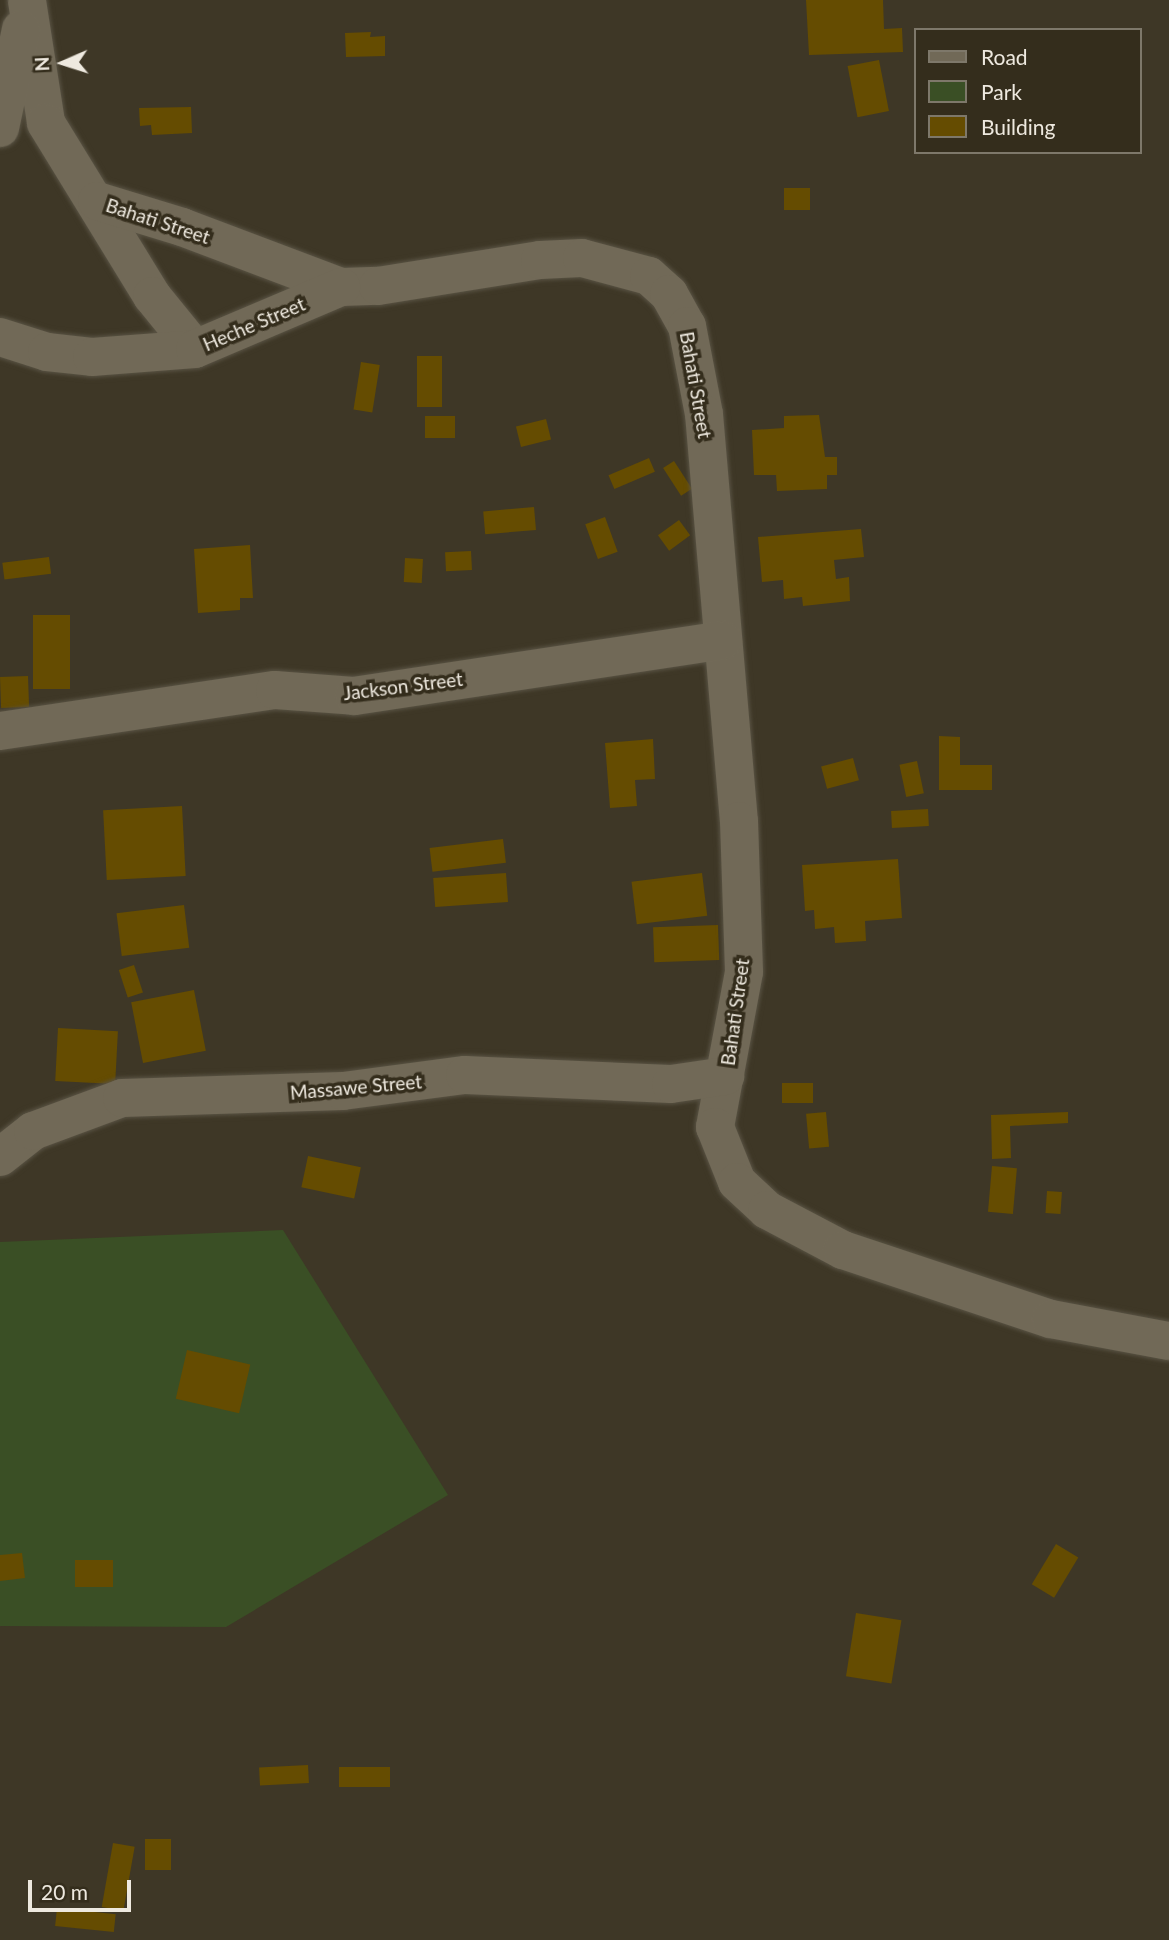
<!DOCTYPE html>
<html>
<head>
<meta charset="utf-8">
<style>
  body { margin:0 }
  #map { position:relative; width:1169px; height:1940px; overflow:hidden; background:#3e3726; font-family:Lato,sans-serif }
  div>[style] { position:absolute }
  .green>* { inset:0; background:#3a4f25 }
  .building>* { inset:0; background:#654c01; transform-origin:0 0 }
  .roads { filter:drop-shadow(0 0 2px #595344) drop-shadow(0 0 2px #595344) }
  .minor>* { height:38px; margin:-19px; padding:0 19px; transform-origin:19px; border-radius:19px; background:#716957 }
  span { translate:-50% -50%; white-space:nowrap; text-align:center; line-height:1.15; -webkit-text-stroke:7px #342d1c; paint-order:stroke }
  .street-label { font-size:19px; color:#eee9df }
  .legend { position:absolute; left:914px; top:28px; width:228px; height:126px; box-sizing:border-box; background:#342d1c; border:2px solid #7e786a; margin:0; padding:9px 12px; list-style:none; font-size:21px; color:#eee9df }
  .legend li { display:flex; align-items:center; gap:14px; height:35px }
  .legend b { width:35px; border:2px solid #7e786a }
  .north { position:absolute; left:28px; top:28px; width:70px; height:70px; -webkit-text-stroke:5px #342d1c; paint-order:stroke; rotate:267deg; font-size:19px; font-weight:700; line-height:28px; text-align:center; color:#eee9df }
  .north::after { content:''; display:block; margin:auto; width:24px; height:32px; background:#eee9df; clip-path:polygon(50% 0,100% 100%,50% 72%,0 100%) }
  .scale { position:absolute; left:28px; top:1880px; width:103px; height:32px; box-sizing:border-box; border:4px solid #eee9df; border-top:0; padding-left:9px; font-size:21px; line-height:24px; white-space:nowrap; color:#eee9df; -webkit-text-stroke:5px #342d1c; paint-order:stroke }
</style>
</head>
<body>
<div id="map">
  <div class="green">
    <div style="clip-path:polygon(283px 1230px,448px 1495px,226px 1627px,0 1626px,0 1242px)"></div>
  </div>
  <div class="building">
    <div style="clip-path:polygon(806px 0,883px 0,884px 29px,902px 28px,903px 52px,809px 55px)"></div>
    <div style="clip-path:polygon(371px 32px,370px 37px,385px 36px,385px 56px,346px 57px,345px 33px)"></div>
    <div style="left:879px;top:60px;width:52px;height:32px;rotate:79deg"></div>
    <div style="clip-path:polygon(191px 107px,192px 133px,152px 135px,151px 125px,140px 126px,139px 108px)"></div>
    <div style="left:784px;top:188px;width:26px;height:22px"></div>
    <div style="left:417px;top:356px;width:25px;height:51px"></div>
    <div style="left:361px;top:362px;width:19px;height:48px;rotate:9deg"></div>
    <div style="clip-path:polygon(819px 415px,825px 457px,837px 457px,837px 475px,827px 475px,827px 489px,777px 491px,776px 475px,754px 475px,752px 430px,784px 428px,784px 416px)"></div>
    <div style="left:425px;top:416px;width:30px;height:22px"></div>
    <div style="left:546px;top:419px;width:21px;height:31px;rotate:76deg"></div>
    <div style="left:649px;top:458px;width:15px;height:44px;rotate:67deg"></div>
    <div style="left:674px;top:461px;width:33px;height:13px;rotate:57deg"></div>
    <div style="left:534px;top:507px;width:23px;height:51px;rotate:85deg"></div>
    <div style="left:605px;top:517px;width:37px;height:21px;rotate:70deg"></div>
    <div style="left:679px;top:520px;width:19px;height:26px;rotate:54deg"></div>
    <div style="clip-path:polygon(861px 529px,864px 557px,834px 560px,836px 579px,849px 577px,850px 601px,803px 606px,802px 597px,784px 599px,783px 580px,762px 582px,758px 537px)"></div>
    <div style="clip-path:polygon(250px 545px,253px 598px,240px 598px,240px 610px,198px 613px,194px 549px)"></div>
    <div style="left:471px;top:551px;width:19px;height:26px;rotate:87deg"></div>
    <div style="left:49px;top:557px;width:17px;height:47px;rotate:83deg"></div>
    <div style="left:405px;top:558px;width:18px;height:24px;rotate:3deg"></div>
    <div style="left:33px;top:615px;width:37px;height:74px"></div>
    <div style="left:28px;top:676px;width:31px;height:28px;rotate:88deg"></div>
    <div style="clip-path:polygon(939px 736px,960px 737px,960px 765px,992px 765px,992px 790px,939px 790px)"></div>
    <div style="clip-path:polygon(653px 739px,655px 779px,635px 780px,637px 806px,610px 808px,605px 743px)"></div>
    <div style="left:853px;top:758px;width:23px;height:33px;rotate:75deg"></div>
    <div style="left:917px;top:761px;width:33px;height:18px;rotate:78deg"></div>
    <div style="left:182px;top:806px;width:70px;height:79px;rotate:87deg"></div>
    <div style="left:928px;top:809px;width:17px;height:37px;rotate:87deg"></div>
    <div style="left:503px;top:839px;width:24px;height:74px;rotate:83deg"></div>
    <div style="clip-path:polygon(898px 859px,902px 918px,865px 921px,866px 941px,835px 943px,834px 927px,815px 929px,814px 910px,805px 911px,802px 865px)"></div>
    <div style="left:506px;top:873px;width:29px;height:73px;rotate:86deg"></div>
    <div style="left:702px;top:873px;width:43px;height:71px;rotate:83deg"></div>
    <div style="left:184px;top:905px;width:43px;height:68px;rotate:83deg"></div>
    <div style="left:718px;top:925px;width:35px;height:65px;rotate:88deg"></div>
    <div style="left:134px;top:965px;width:29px;height:16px;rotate:72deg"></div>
    <div style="left:194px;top:990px;width:62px;height:64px;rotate:79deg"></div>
    <div style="left:58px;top:1028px;width:60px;height:53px;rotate:3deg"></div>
    <div style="left:782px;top:1083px;width:31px;height:20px"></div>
    <div style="left:826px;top:1112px;width:35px;height:20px;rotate:85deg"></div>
    <div style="clip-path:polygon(1068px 1112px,1068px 1123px,1010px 1126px,1011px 1158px,992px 1159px,991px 1115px)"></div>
    <div style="left:308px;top:1156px;width:54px;height:32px;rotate:12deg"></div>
    <div style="left:992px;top:1166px;width:25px;height:46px;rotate:5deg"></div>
    <div style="left:1047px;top:1191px;width:15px;height:22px;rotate:4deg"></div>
    <div style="left:187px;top:1350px;width:65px;height:50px;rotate:13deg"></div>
    <div style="left:1056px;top:1544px;width:26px;height:47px;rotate:31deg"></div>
    <div style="clip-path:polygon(22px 1553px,25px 1578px,0 1581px,0 1555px)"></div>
    <div style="left:113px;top:1560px;width:27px;height:38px;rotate:90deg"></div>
    <div style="left:856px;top:1613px;width:46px;height:64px;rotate:9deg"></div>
    <div style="left:308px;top:1765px;width:18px;height:49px;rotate:87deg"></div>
    <div style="left:390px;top:1767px;width:20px;height:51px;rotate:90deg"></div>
    <div style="left:145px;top:1839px;width:26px;height:31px"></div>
    <div style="left:113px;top:1843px;width:22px;height:65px;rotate:10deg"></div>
    <div style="left:57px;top:1908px;width:59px;height:18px;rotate:6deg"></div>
  </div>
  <div class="roads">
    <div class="minor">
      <div style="left:27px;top:1px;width:123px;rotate:81.1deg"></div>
      <div style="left:46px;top:123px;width:203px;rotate:58.5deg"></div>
      <div style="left:152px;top:296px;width:68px;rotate:50.9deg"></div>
      <div style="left:0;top:128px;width:101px;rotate:-78deg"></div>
      <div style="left:97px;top:201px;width:89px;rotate:17deg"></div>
      <div style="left:182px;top:227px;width:170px;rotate:20.7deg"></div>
      <div style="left:341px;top:287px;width:37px;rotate:-2deg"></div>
      <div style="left:378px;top:286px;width:164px;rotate:-9.1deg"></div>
      <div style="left:540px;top:260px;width:42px;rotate:-2.7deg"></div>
      <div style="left:582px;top:258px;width:69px;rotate:15deg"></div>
      <div style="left:649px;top:276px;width:27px;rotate:42deg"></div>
      <div style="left:669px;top:294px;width:37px;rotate:61deg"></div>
      <div style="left:687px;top:326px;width:90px;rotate:79.1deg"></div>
      <div style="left:704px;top:414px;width:409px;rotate:85.1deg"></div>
      <div style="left:739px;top:821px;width:151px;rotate:88.1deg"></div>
      <div style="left:744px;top:972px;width:158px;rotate:100.6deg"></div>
      <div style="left:715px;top:1127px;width:59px;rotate:68.2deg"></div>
      <div style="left:737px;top:1182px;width:41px;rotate:43deg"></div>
      <div style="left:767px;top:1210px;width:86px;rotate:27.8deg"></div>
      <div style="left:843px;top:1250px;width:219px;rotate:18.4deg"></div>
      <div style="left:1051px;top:1319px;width:120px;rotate:10.6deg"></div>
      <div style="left:0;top:337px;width:49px;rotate:17.7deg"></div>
      <div style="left:47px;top:352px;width:45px;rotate:6.3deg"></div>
      <div style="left:92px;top:357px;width:103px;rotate:-4.4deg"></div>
      <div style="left:195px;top:349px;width:159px;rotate:-23deg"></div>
      <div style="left:0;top:731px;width:278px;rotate:-8.5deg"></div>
      <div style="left:275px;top:690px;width:79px;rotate:4.3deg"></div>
      <div style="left:354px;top:696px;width:373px;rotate:-8.6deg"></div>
      <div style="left:0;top:1157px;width:42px;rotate:-38.2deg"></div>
      <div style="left:33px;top:1131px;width:95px;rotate:-20.3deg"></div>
      <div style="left:122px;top:1098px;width:221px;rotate:-1.8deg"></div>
      <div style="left:343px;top:1091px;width:123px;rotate:-7.5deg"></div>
      <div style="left:465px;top:1075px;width:206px;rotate:2.5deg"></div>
      <div style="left:671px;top:1084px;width:55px;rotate:-8.4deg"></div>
    </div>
  </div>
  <div class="street-label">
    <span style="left:158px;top:221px;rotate:18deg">Bahati Street</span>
    <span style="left:254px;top:324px;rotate:-23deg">Heche Street</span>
    <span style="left:696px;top:385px;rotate:80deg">Bahati Street</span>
    <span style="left:403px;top:686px;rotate:-7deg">Jackson Street</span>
    <span style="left:735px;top:1012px;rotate:-82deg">Bahati Street</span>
    <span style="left:356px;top:1087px;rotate:-5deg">Massawe Street</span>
  </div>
  <ul class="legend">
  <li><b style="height:9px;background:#716957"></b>Road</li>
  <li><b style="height:19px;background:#3a4f25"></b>Park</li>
  <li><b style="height:19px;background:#654c01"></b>Building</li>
  </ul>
  <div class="north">N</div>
  <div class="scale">20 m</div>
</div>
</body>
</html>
